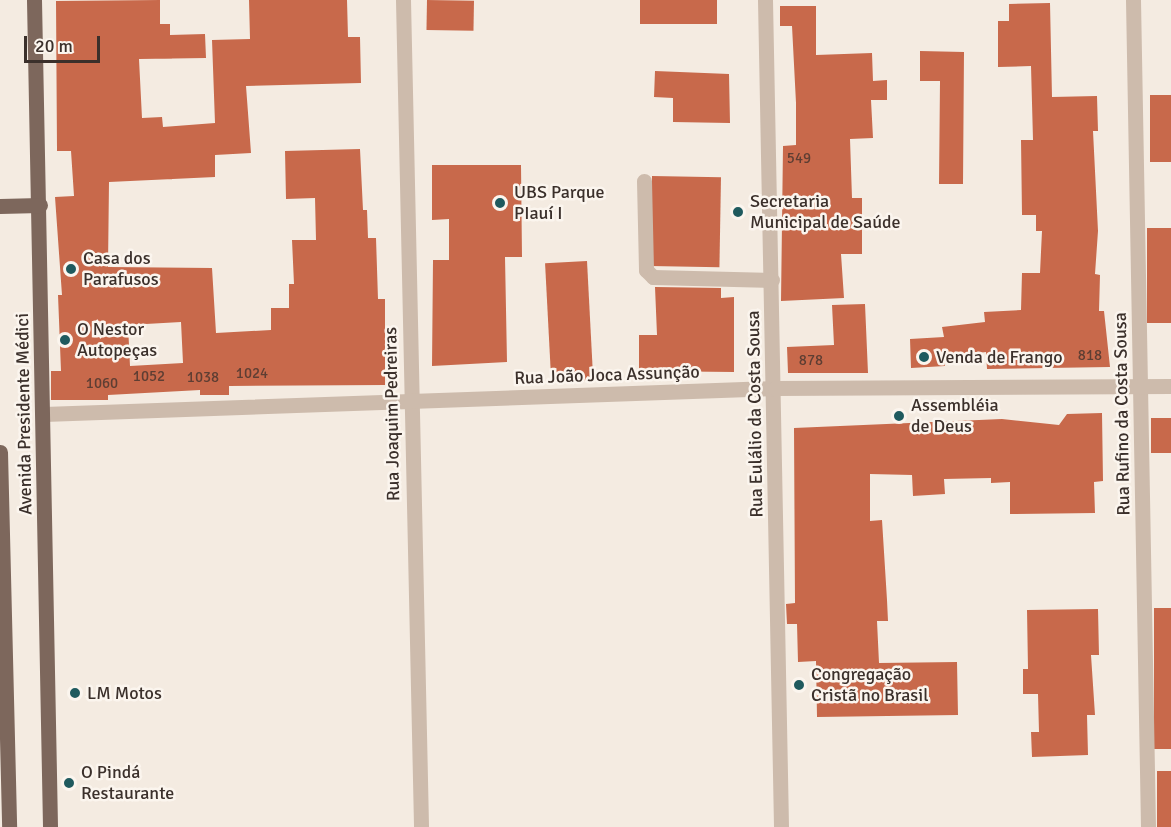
<!DOCTYPE html>
<html>
<head>
<meta charset="utf-8">
<style>
  body { margin:0 }
  #map { position:relative; width:1171px; height:827px; overflow:hidden; background:#f4ebe1; font-family:Signika,sans-serif }
  div>[style] { position:absolute }
  .building>* { inset:0; background:#c8694b; transform-origin:0 0 }
  .minor>* { height:15px; margin:-7.5px; padding:0 7.5px; transform-origin:7.5px; border-radius:7.5px; background:#cdbbac }
  .major>* { height:15px; margin:-7.5px; padding:0 7.5px; transform-origin:7.5px; border-radius:7.5px; background:#7d675c }
  .dots>* { width:16px; height:16px; translate:-50% -50%; box-sizing:border-box; border:3px solid #fbf5ee; border-radius:50% }
  span { translate:-50% -50%; white-space:nowrap; text-align:center; line-height:1.15; -webkit-text-stroke:5px #fbf5ee; paint-order:stroke }
  .number-label { font-size:15px; color:#5e3e33 }
  .number-label span { -webkit-text-stroke-width:0 }
  .poi-label { font-size:18px; color:#3b302b }
  .left { translate:0 -50%; text-align:left }
  .street-label { font-size:18px; color:#3b302b }
  .scale { position:absolute; left:24px; top:36px; width:76px; height:27px; box-sizing:border-box; border:3px solid #3b302b; border-top:0; padding-left:8px; font-size:18px; line-height:21px; white-space:nowrap; color:#3b302b; -webkit-text-stroke:4px #fbf5ee; paint-order:stroke }
</style>
</head>
<body>
<div id="map">
  <div class="building">
    <div style="clip-path:polygon(evenodd,160px 0,160px 24px,170px 24px,170px 35px,205px 34px,206px 58px,139px 59px,142px 118px,162px 117px,163px 127px,215px 123px,212px 40px,250px 39px,249px 0,347px 0,348px 37px,360px 37px,361px 83px,246px 86px,251px 153px,215px 155px,215px 177px,109px 182px,108px 267px,212px 268px,216px 333px,271px 330px,271px 308px,289px 308px,289px 284px,294px 284px,292px 240px,316px 240px,315px 198px,286px 199px,285px 151px,360px 149px,363px 210px,367px 210px,368px 238px,376px 238px,378px 299px,385px 299px,385px 385px,229px 386px,229px 395px,200px 395px,200px 390px,108px 395px,108px 400px,51px 400px,51px 371px,61px 371px,58px 295px,62px 295px,55px 197px,74px 196px,71px 151px,57px 151px,56px 1px,160px 0,181px 322px,183px 363px,130px 366px,128px 325px,181px 322px)"></div>
    <div style="left:427px;top:0;width:47px;height:30px;rotate:1deg"></div>
    <div style="left:640px;top:0;width:77px;height:24px"></div>
    <div style="clip-path:polygon(1050px 3px,1052px 97px,1097px 96px,1098px 131px,1093px 131px,1098px 231px,1095px 274px,1100px 275px,1099px 311px,1104px 311px,1110px 367px,987px 369px,986px 352px,944px 357px,945px 366px,911px 368px,910px 339px,944px 337px,942px 327px,985px 322px,984px 312px,1021px 310px,1022px 273px,1040px 273px,1042px 231px,1036px 231px,1036px 215px,1022px 215px,1021px 140px,1033px 140px,1031px 66px,998px 67px,998px 21px,1009px 21px,1009px 4px)"></div>
    <div style="clip-path:polygon(780px 6px,816px 6px,816px 55px,872px 53px,873px 81px,887px 80px,887px 100px,871px 100px,873px 138px,850px 139px,852px 198px,862px 198px,862px 254px,841px 254px,844px 298px,781px 301px,783px 146px,796px 145px,796px 103px,792px 26px,780px 26px)"></div>
    <div style="clip-path:polygon(920px 51px,964px 52px,963px 184px,939px 184px,940px 81px,920px 81px)"></div>
    <div style="clip-path:polygon(655px 71px,729px 74px,730px 123px,673px 122px,673px 98px,654px 97px)"></div>
    <div style="left:1150px;top:95px;width:21px;height:67px"></div>
    <div style="clip-path:polygon(432px 165px,521px 165px,522px 257px,505px 257px,507px 362px,432px 366px,433px 260px,449px 260px,449px 219px,432px 220px)"></div>
    <div style="left:652px;top:176px;width:69px;height:90px;rotate:1deg"></div>
    <div style="left:1147px;top:228px;width:24px;height:95px"></div>
    <div style="left:587px;top:261px;width:119px;height:42px;rotate:87deg"></div>
    <div style="clip-path:polygon(655px 287px,721px 288px,721px 298px,734px 297px,734px 372px,639px 371px,639px 335px,657px 335px)"></div>
    <div style="clip-path:polygon(865px 304px,868px 373px,788px 373px,787px 347px,834px 345px,832px 305px)"></div>
    <div style="clip-path:polygon(1102px 413px,1103px 481px,1094px 482px,1095px 513px,1010px 514px,1010px 482px,991px 483px,991px 478px,944px 479px,945px 494px,913px 496px,912px 475px,870px 474px,870px 521px,882px 520px,887px 600px,888px 621px,877px 621px,879px 663px,957px 662px,958px 715px,817px 717px,816px 661px,798px 662px,797px 624px,787px 624px,786px 604px,795px 603px,794px 428px,1002px 419px,1059px 425px,1067px 414px)"></div>
    <div style="left:1151px;top:418px;width:20px;height:35px"></div>
    <div style="left:1154px;top:608px;width:17px;height:141px"></div>
    <div style="clip-path:polygon(1098px 609px,1099px 655px,1091px 655px,1095px 715px,1087px 715px,1088px 755px,1032px 757px,1031px 732px,1039px 732px,1038px 694px,1023px 694px,1023px 669px,1028px 669px,1027px 610px)"></div>
    <div style="left:1171px;top:771px;width:56px;height:14px;rotate:90deg"></div>
  </div>
  <div class="minor">
    <div style="left:403px;top:0;width:827px;rotate:88.75deg"></div>
    <div style="left:765px;top:0;width:827px;rotate:88.89deg"></div>
    <div style="left:1133px;top:0;width:827px;rotate:88.96deg"></div>
    <div style="left:644px;top:181px;width:89px;rotate:88.7deg"></div>
    <div style="left:646px;top:270px;width:10px;rotate:45deg"></div>
    <div style="left:653px;top:277px;width:119px;rotate:1.4deg"></div>
    <div style="left:44px;top:414px;width:731px;rotate:-2.04deg"></div>
    <div style="left:775px;top:388px;width:396px;rotate:-0.3deg"></div>
  </div>
  <div class="major">
    <div style="left:34px;top:0;width:827px;rotate:88.89deg"></div>
    <div style="left:0;top:206px;width:40px;rotate:-1.4deg"></div>
    <div style="left:0;top:452px;width:375px;rotate:88.6deg"></div>
  </div>
  <div class="dots">
    <div style="left:500px;top:203px;background:#1f5a5e"></div>
    <div style="left:738px;top:212px;background:#1f5a5e"></div>
    <div style="left:71px;top:269px;background:#1f5a5e"></div>
    <div style="left:65px;top:340px;background:#1f5a5e"></div>
    <div style="left:924px;top:357px;background:#1f5a5e"></div>
    <div style="left:899px;top:416px;background:#1f5a5e"></div>
    <div style="left:799px;top:685px;background:#1f5a5e"></div>
    <div style="left:75px;top:693px;background:#1f5a5e"></div>
    <div style="left:69px;top:783px;background:#1f5a5e"></div>
  </div>
  <div class="number-label">
    <span style="left:799px;top:159px">549</span>
    <span style="left:1090px;top:356px">818</span>
    <span style="left:811px;top:361px">878</span>
    <span style="left:252px;top:374px">1024</span>
    <span style="left:149px;top:377px">1052</span>
    <span style="left:203px;top:378px">1038</span>
    <span style="left:102px;top:384px">1060</span>
  </div>
  <div class="poi-label">
    <span class="left" style="left:514px;top:203px">UBS Parque<br>PIauí I</span>
    <span class="left" style="left:750px;top:212px">Secretaria<br>Municipal de Saúde</span>
    <span class="left" style="left:83px;top:269px">Casa dos<br>Parafusos</span>
    <span class="left" style="left:77px;top:340px">O Nestor<br>Autopeças</span>
    <span class="left" style="left:936px;top:357px">Venda de Frango</span>
    <span class="left" style="left:911px;top:416px">Assembléia<br>de Deus</span>
    <span class="left" style="left:811px;top:685px">Congregação<br>Cristã no Brasil</span>
    <span class="left" style="left:87px;top:693px">LM Motos</span>
    <span class="left" style="left:81px;top:783px">O Pindá<br>Restaurante</span>
  </div>
  <div class="street-label">
    <span style="left:607px;top:375px;rotate:-2deg">Rua João Joca Assunção</span>
    <span style="left:24px;top:414px;rotate:-91deg">Avenida Presidente Médici</span>
    <span style="left:392px;top:414px;rotate:-91deg">Rua Joaquim Pedreiras</span>
    <span style="left:755px;top:414px;rotate:-91deg">Rua Eulálio da Costa Sousa</span>
    <span style="left:1122px;top:414px;rotate:-91deg">Rua Rufino da Costa Sousa</span>
  </div>
  <div class="scale">20 m</div>
</div>
</body>
</html>
